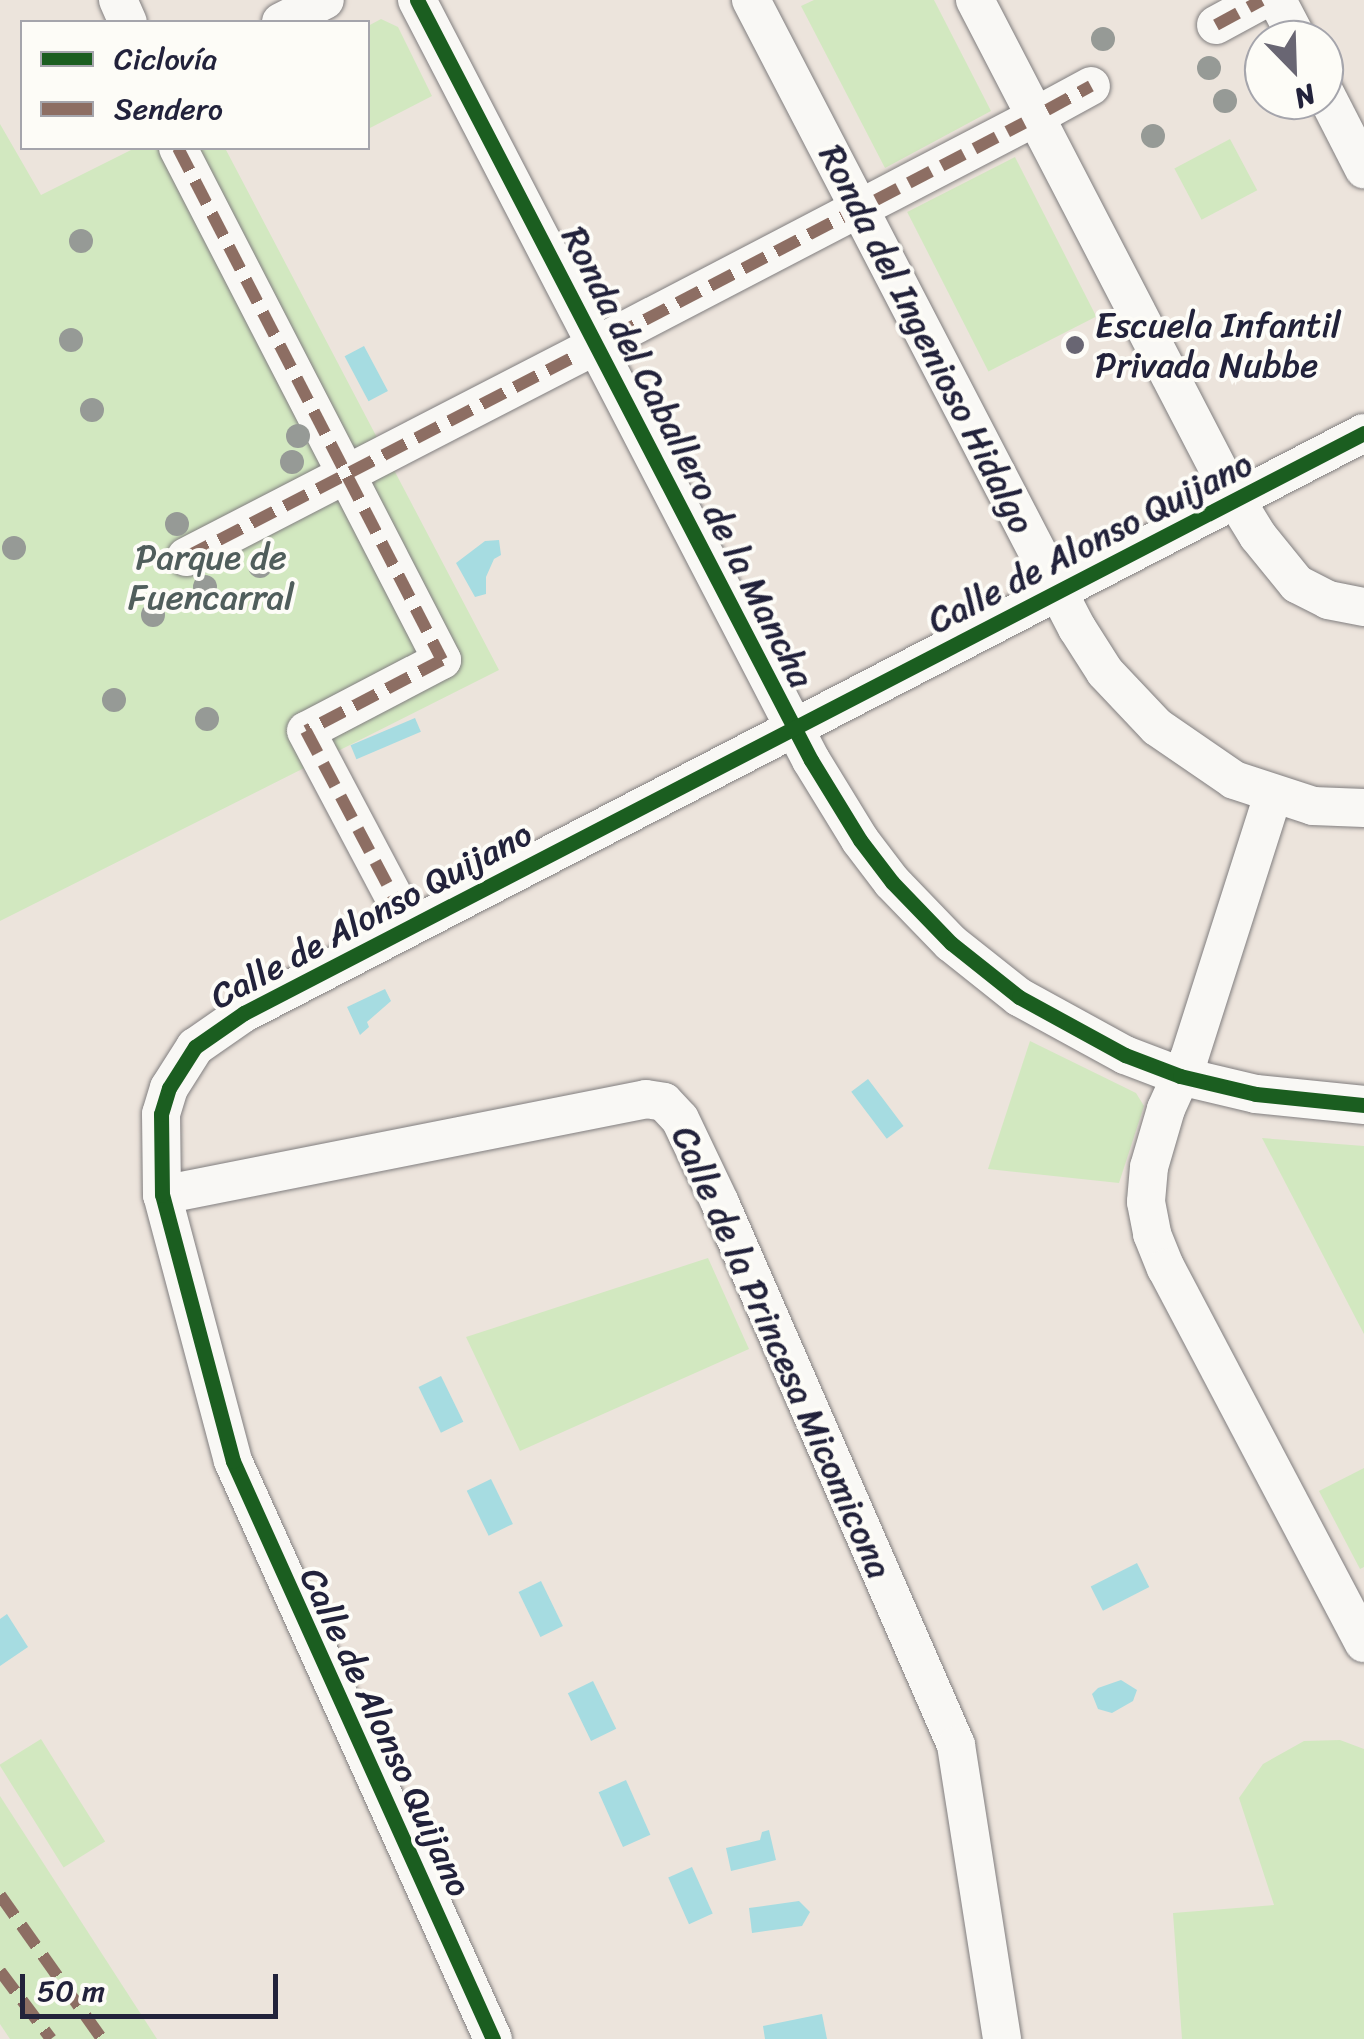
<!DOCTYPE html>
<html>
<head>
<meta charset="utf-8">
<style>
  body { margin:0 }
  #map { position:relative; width:1364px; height:2039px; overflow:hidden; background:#ece4dc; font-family:Sriracha,sans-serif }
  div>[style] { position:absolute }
  .green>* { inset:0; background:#d2e8c0; transform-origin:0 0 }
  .water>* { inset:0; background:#a6dce1; transform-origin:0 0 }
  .roads { filter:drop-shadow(0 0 2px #817e7f) drop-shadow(0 0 2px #817e7f) }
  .minor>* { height:38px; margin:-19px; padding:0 19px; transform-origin:19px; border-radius:19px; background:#f9f8f5 }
  .quiet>* { height:12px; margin-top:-6px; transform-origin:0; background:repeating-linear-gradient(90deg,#8d6e63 0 25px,transparent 0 37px) }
  .cycleway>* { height:15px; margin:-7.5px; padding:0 7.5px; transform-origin:7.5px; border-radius:7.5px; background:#1b5e20 }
  .trees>* { width:24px; height:24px; margin:-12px; border-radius:50%; background:#969a96 }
  .dots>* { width:28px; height:28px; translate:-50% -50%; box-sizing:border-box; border:5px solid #fdfcf7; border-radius:50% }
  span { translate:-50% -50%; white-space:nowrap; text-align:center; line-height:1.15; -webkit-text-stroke:8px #fdfcf7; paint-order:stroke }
  .poi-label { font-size:35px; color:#22223b }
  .left { translate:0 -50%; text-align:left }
  .street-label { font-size:35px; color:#22223b }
  .park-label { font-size:35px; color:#505e5c }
  .legend { position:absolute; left:20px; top:20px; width:350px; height:130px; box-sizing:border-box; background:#fdfcf7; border:2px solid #a5a5ac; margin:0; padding:12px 18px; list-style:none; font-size:30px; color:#22223b }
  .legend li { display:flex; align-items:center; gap:20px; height:50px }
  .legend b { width:50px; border:2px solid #a5a5ac }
  .north { position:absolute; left:1244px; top:20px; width:100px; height:100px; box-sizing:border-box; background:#fdfcf7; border:2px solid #a5a5ac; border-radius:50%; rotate:157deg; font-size:28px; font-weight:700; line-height:40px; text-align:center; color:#22223b }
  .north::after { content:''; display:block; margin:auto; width:35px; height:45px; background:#696673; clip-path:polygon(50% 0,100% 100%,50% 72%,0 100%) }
  .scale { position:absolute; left:20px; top:1974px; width:258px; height:45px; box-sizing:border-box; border:5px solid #22223b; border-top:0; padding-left:12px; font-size:30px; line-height:35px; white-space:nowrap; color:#22223b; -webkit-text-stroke:8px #fdfcf7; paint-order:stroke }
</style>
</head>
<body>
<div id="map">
  <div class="green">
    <div style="clip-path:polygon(814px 0,934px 0,991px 111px,885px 168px,801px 6px)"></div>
    <div style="clip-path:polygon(381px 19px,398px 27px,432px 96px,368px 129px,368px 26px)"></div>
    <div style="clip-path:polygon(0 124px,41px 195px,135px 148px,225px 148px,499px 670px,0 921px)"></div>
    <div style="left:1230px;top:139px;width:58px;height:63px;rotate:62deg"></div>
    <div style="left:1015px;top:157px;width:179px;height:121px;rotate:63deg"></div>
    <div style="clip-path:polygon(1030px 1041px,1136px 1093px,1144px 1106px,1119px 1183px,988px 1169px)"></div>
    <div style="clip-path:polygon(1262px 1138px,1364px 1146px,1364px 1334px)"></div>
    <div style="clip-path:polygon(708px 1258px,749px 1349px,520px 1451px,466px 1337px)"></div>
    <div style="clip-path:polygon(1364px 1468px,1364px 1567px,1360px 1569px,1319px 1491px)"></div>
    <div style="left:41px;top:1739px;width:121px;height:49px;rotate:58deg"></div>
    <div style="clip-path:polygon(1340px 1740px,1364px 1749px,1364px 2039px,1182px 2039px,1173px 1913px,1274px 1905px,1239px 1798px,1263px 1764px,1304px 1741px)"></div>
    <div style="clip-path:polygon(0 1796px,157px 2039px,10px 2039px,0 2024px)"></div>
  </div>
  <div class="water">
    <div style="left:364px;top:346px;width:51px;height:22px;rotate:62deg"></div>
    <div style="clip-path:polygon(499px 540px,501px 555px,494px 559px,486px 577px,486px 594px,475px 597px,456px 563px,485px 541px)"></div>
    <div style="left:415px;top:718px;width:15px;height:70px;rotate:67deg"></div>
    <div style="clip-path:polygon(385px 989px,391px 1001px,367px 1022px,369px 1027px,360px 1035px,347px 1007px)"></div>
    <div style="left:868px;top:1079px;width:59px;height:21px;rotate:53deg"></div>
    <div style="left:441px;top:1376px;width:51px;height:25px;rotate:64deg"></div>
    <div style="left:491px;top:1479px;width:50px;height:27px;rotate:64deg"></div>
    <div style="left:1137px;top:1563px;width:27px;height:52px;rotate:63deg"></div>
    <div style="left:541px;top:1581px;width:50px;height:25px;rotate:64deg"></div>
    <div style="clip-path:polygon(7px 1614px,28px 1647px,0 1666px,0 1619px)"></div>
    <div style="clip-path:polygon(1121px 1680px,1137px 1690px,1133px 1701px,1112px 1713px,1098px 1709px,1092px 1694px,1098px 1688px)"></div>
    <div style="left:593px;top:1681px;width:53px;height:28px;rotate:64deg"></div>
    <div style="left:626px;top:1780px;width:60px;height:30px;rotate:66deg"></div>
    <div style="clip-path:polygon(769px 1830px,776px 1860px,731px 1871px,726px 1848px,760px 1840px,762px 1832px)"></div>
    <div style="left:692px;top:1867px;width:51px;height:26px;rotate:66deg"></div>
    <div style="clip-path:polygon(799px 1901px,810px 1912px,802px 1926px,752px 1933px,749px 1908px)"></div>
    <div style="clip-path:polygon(822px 2014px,827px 2039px,765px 2039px,763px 2026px)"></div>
  </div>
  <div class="roads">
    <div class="minor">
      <div style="left:118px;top:0;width:24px;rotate:66deg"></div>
      <div style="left:417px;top:0;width:856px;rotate:62.6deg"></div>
      <div style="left:811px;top:760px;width:94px;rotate:58.5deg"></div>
      <div style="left:860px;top:840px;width:53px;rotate:52.7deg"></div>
      <div style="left:892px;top:882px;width:85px;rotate:46deg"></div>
      <div style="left:951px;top:943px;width:87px;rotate:38.5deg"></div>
      <div style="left:1019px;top:997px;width:121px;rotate:28.7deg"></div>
      <div style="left:1125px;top:1055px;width:59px;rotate:20.9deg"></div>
      <div style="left:1180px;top:1076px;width:78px;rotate:13.3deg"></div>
      <div style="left:1256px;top:1094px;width:109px;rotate:5.8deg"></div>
      <div style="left:751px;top:0;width:708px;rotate:62.57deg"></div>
      <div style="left:1077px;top:628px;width:52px;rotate:57.5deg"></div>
      <div style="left:1105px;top:672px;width:76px;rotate:46.6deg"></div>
      <div style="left:1157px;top:727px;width:93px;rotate:34.5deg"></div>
      <div style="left:1234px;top:780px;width:83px;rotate:18.2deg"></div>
      <div style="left:1313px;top:806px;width:51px;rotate:2.2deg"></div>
      <div style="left:975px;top:0;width:545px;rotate:62.59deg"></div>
      <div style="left:1226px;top:484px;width:61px;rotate:58.4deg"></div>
      <div style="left:1258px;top:536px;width:62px;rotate:50.9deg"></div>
      <div style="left:1297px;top:584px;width:35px;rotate:27deg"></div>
      <div style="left:1328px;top:600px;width:37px;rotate:11deg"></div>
      <div style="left:1277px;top:0;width:45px;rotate:62.3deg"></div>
      <div style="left:281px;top:22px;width:49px;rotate:-26.6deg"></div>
      <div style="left:1216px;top:25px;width:52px;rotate:-28.5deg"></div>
      <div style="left:1324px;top:91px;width:88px;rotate:62.9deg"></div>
      <div style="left:1047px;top:110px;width:50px;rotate:-28.6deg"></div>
      <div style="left:178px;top:148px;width:576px;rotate:62.72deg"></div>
      <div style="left:442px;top:660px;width:153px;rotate:152.4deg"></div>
      <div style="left:306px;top:731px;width:199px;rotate:62.1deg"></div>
      <div style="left:876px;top:200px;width:167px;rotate:-27.5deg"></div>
      <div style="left:612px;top:337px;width:260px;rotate:-27.5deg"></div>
      <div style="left:186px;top:557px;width:443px;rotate:-27.3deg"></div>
      <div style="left:1273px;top:795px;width:276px;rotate:107.7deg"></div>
      <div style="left:1189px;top:1058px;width:56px;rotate:114.3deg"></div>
      <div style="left:1166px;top:1109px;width:60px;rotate:106.3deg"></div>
      <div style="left:1149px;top:1167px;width:35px;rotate:95deg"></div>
      <div style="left:1146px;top:1202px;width:33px;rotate:79deg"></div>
      <div style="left:1152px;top:1234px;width:37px;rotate:68deg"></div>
      <div style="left:1166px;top:1268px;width:424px;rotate:62.2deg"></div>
      <div style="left:162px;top:1195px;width:493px;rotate:-11.2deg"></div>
      <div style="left:646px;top:1099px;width:18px;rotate:9deg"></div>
      <div style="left:664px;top:1102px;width:23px;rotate:47deg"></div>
      <div style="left:680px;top:1119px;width:93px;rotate:64.5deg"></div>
      <div style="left:720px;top:1203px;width:591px;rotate:66.47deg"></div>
      <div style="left:956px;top:1745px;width:298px;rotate:81.1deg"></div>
      <div style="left:493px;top:2039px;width:634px;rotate:-114.22deg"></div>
      <div style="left:233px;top:1461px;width:275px;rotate:-104.9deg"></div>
      <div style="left:162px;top:1195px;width:81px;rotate:-90.7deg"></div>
      <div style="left:161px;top:1114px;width:27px;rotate:-73deg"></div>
      <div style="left:169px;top:1088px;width:49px;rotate:-57.6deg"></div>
      <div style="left:195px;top:1047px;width:60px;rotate:-34.8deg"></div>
      <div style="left:244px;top:1013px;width:1261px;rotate:-27.38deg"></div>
    </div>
  </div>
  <div class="quiet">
    <div style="left:1216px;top:25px;width:52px;rotate:-28.5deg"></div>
    <div style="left:1047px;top:110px;width:50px;rotate:-28.6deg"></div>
    <div style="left:178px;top:148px;width:576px;rotate:62.72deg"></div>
    <div style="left:442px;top:660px;width:153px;rotate:152.4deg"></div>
    <div style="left:306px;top:731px;width:199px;rotate:62.1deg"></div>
    <div style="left:876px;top:200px;width:167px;rotate:-27.5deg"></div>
    <div style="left:612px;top:337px;width:260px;rotate:-27.5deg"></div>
    <div style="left:186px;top:557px;width:443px;rotate:-27.3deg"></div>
    <div style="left:0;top:1895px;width:176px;rotate:54.7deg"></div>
    <div style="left:0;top:1971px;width:85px;rotate:53.1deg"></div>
  </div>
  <div class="cycleway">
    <div style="left:417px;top:0;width:856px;rotate:62.6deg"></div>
    <div style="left:811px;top:760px;width:94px;rotate:58.5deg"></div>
    <div style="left:860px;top:840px;width:53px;rotate:52.7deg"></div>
    <div style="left:892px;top:882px;width:85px;rotate:46deg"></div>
    <div style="left:951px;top:943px;width:87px;rotate:38.5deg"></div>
    <div style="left:1019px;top:997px;width:121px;rotate:28.7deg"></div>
    <div style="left:1125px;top:1055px;width:59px;rotate:20.9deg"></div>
    <div style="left:1180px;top:1076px;width:78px;rotate:13.3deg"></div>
    <div style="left:1256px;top:1094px;width:109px;rotate:5.8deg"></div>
    <div style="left:493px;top:2039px;width:634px;rotate:-114.22deg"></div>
    <div style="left:233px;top:1461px;width:275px;rotate:-104.9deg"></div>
    <div style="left:162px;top:1195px;width:81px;rotate:-90.7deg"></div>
    <div style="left:161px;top:1114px;width:27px;rotate:-73deg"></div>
    <div style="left:169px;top:1088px;width:49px;rotate:-57.6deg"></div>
    <div style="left:195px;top:1047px;width:60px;rotate:-34.8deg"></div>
    <div style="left:244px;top:1013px;width:1261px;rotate:-27.38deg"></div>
  </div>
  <div class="trees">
    <div style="left:1103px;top:39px"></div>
    <div style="left:1209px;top:68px"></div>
    <div style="left:1225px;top:101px"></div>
    <div style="left:1153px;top:136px"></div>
    <div style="left:81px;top:241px"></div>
    <div style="left:71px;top:340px"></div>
    <div style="left:92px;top:410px"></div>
    <div style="left:298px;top:436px"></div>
    <div style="left:292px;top:462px"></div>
    <div style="left:177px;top:524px"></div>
    <div style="left:14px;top:548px"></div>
    <div style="left:260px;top:566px"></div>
    <div style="left:205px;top:587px"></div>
    <div style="left:153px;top:615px"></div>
    <div style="left:114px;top:700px"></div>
    <div style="left:207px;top:719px"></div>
  </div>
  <div class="dots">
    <div style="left:1075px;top:345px;background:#696673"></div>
  </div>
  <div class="poi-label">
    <span class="left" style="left:1095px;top:345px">Escuela Infantil<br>Privada Nubbe</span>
  </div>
  <div class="street-label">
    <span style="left:927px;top:339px;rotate:63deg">Ronda del Ingenioso Hidalgo</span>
    <span style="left:688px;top:457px;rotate:63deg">Ronda del Caballero de la Mancha</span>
    <span style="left:1090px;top:542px;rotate:-27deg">Calle de Alonso Quijano</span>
    <span style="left:371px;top:915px;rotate:-28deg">Calle de Alonso Quijano</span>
    <span style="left:782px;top:1352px;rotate:66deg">Calle de la Princesa Micomicona</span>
    <span style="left:386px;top:1732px;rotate:65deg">Calle de Alonso Quijano</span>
  </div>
  <div class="park-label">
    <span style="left:211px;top:577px">Parque de<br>Fuencarral</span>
  </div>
  <ul class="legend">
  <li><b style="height:12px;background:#1b5e20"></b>Ciclovía</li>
  <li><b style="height:12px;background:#8d6e63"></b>Sendero</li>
  </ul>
  <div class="north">N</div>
  <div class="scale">50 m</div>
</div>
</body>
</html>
